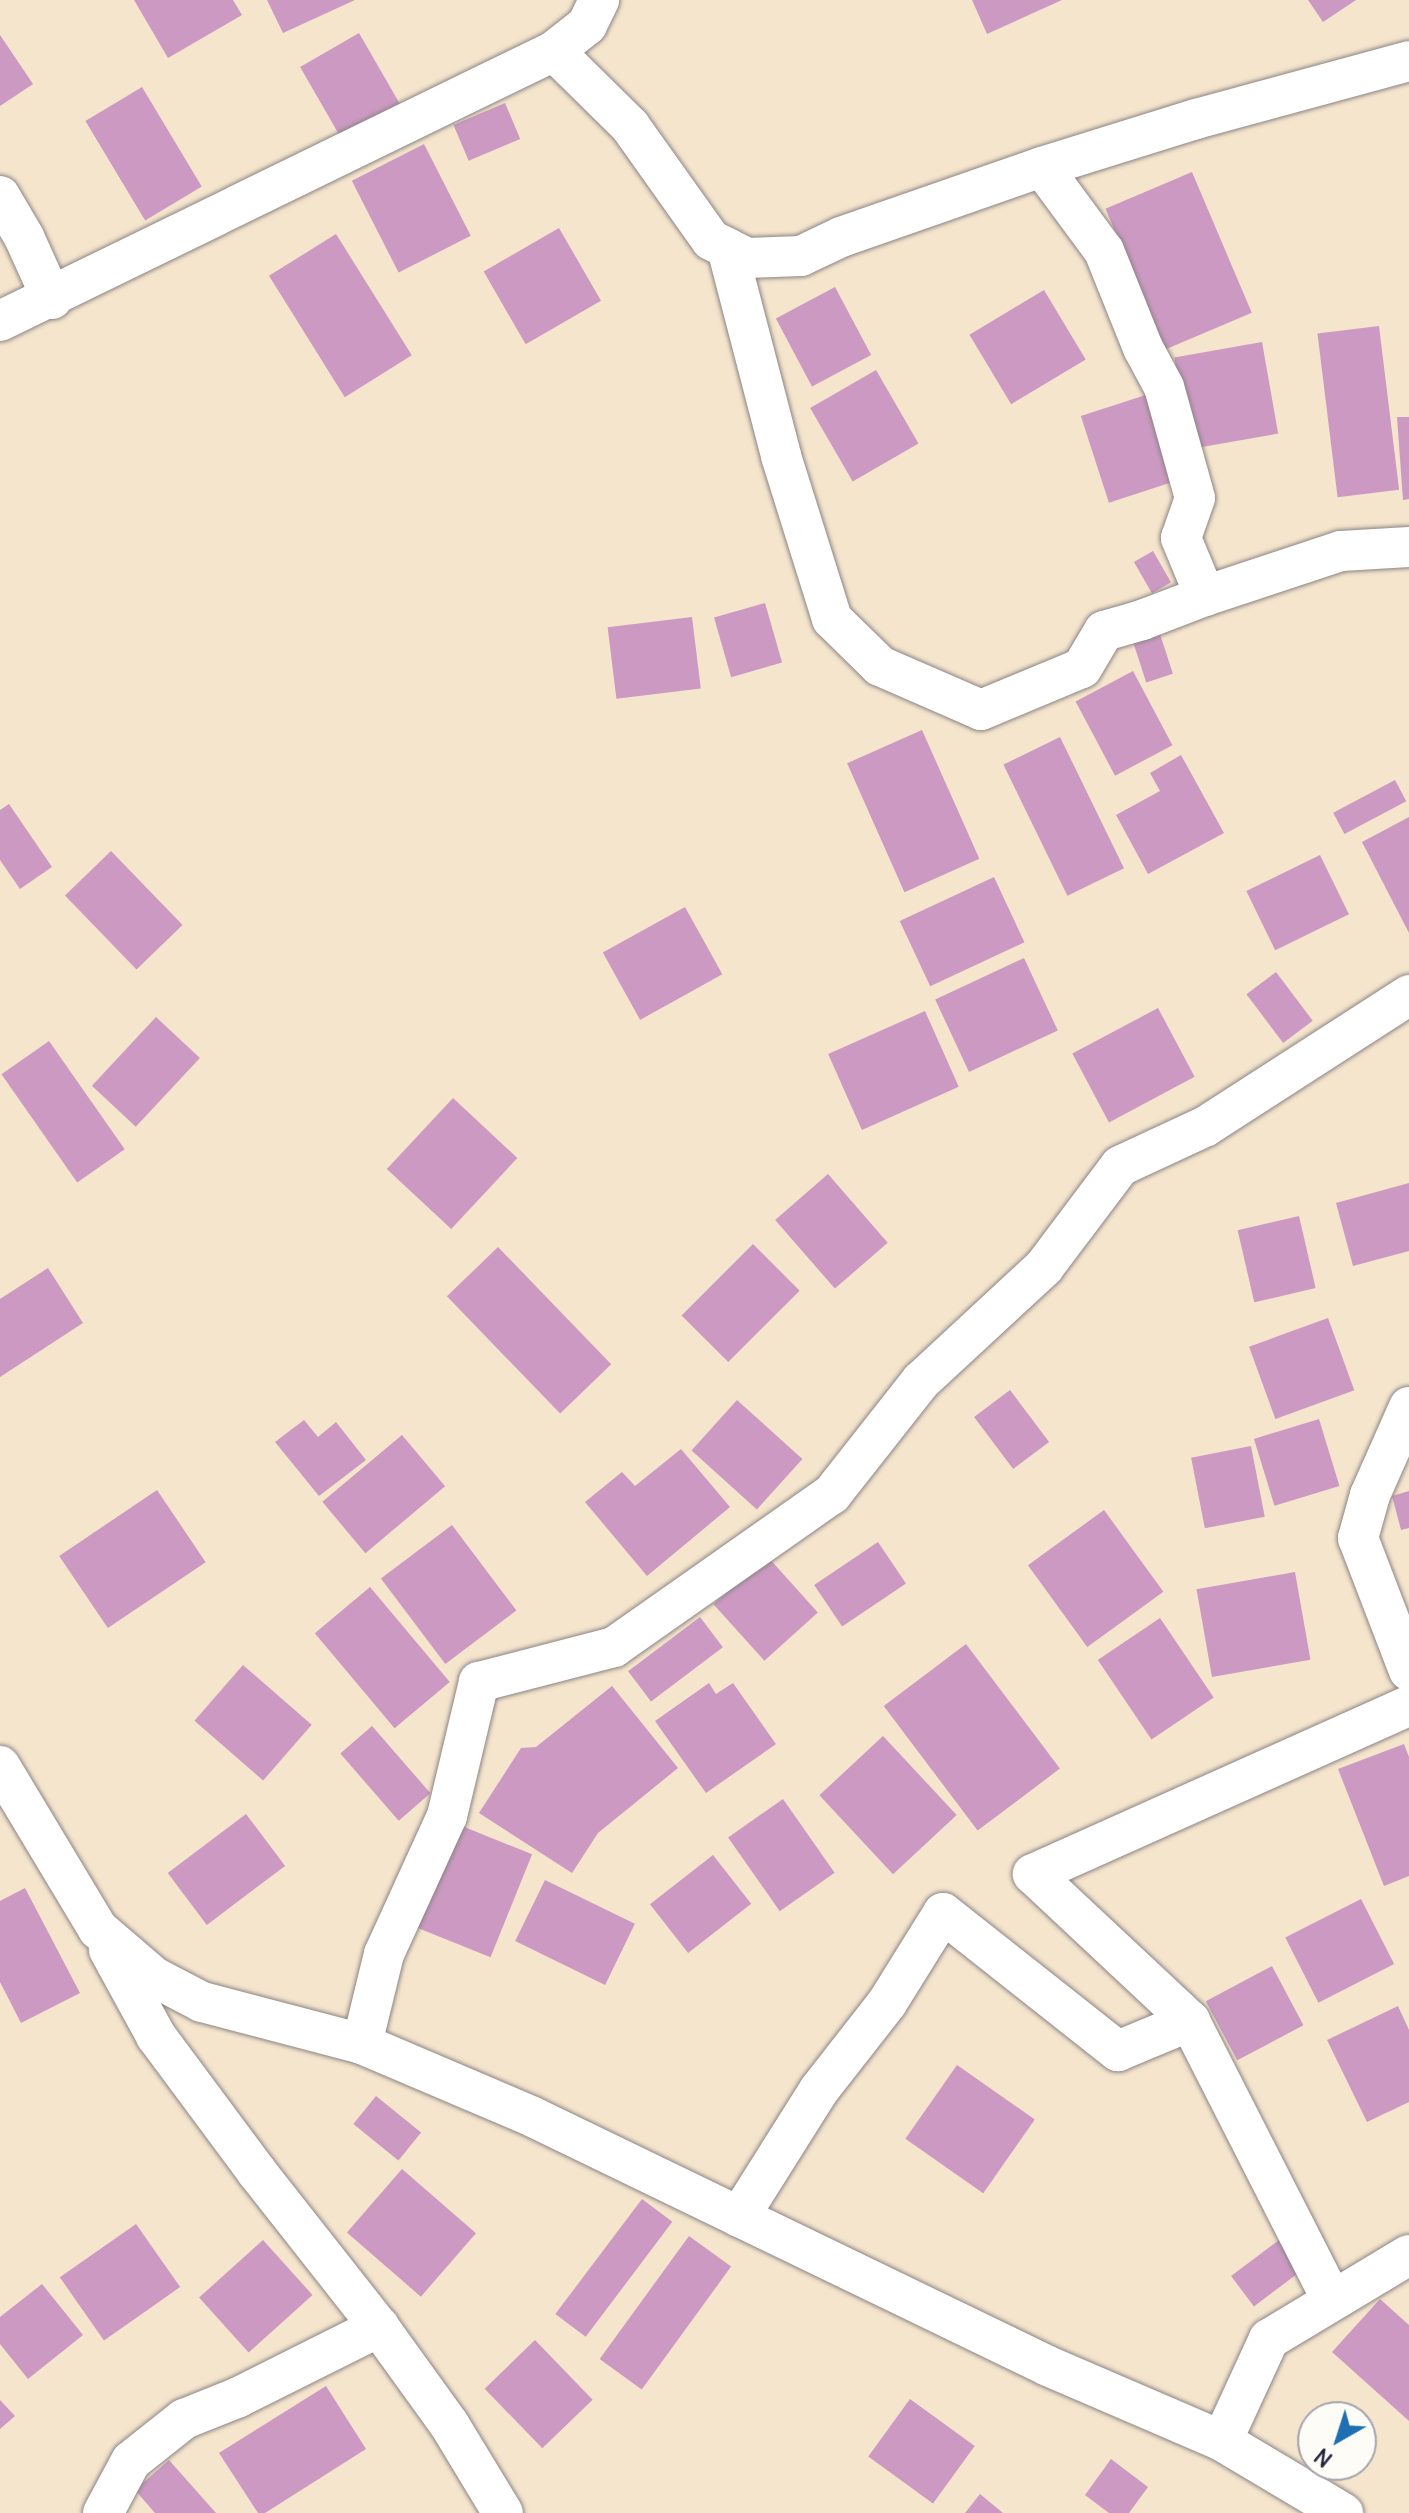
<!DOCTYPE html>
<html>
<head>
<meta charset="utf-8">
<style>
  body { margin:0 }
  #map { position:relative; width:1409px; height:2513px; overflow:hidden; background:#f5e5cd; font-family:Delius,sans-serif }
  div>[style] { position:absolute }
  .building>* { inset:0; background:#cc99c3; transform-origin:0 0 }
  .roads { filter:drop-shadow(0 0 2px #8c8484) drop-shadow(0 0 2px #8c8484) }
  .street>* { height:40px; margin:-20px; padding:0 20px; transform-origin:20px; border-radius:20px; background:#fff }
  span { translate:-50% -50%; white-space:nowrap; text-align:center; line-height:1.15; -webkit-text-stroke:8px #fdfcf7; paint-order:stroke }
  .north { position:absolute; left:1297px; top:2401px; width:80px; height:80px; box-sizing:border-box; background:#fdfcf7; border:2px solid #a5a5ac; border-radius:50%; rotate:219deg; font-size:22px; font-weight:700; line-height:32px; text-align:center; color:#22223b }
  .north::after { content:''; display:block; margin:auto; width:28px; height:36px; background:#1f6fb2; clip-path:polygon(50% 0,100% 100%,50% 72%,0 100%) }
</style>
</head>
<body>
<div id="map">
  <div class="building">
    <div style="clip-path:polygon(134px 0,233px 0,242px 15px,168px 58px)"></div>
    <div style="clip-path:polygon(267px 0,355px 0,283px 33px)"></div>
    <div style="clip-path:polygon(972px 0,1062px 0,987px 34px)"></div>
    <div style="clip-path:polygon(1308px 0,1356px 0,1323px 22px)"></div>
    <div style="left:359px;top:33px;width:81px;height:68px;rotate:60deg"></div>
    <div style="clip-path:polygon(0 35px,33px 84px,0 106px)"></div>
    <div style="left:142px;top:87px;width:116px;height:66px;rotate:59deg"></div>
    <div style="left:505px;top:103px;width:39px;height:56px;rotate:67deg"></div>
    <div style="left:424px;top:144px;width:103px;height:81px;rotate:63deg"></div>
    <div style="left:1192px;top:172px;width:153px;height:94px;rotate:67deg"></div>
    <div style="left:559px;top:228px;width:84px;height:87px;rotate:60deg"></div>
    <div style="left:336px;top:234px;width:143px;height:79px;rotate:58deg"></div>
    <div style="left:835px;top:287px;width:77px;height:67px;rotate:62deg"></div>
    <div style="left:1044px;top:290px;width:81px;height:87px;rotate:59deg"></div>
    <div style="left:1379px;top:326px;width:165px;height:62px;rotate:83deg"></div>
    <div style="left:1262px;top:342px;width:93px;height:89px;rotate:80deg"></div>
    <div style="left:876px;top:370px;width:85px;height:76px;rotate:60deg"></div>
    <div style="left:1155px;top:392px;width:91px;height:78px;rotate:72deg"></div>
    <div style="clip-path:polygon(1397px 417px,1409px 417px,1409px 499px,1403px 500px)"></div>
    <div style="left:1153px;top:551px;width:36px;height:22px;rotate:60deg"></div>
    <div style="left:765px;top:603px;width:62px;height:53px;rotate:74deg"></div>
    <div style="left:692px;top:617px;width:72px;height:85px;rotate:83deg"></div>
    <div style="left:1159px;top:631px;width:45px;height:28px;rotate:72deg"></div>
    <div style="left:1133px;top:671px;width:84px;height:65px;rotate:62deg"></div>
    <div style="left:922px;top:730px;width:141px;height:82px;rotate:66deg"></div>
    <div style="left:1060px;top:737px;width:146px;height:63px;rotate:64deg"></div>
    <div style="clip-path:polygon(1181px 755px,1224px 833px,1148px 874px,1116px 815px,1160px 791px,1150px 773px)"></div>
    <div style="left:1395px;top:780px;width:24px;height:70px;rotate:62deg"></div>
    <div style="clip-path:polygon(9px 804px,52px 867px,20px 889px,0 860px,0 810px)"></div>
    <div style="clip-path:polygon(1409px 817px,1409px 933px,1362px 842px)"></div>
    <div style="left:111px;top:851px;width:103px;height:64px;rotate:46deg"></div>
    <div style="left:1320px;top:855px;width:66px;height:82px;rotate:64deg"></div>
    <div style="left:994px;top:877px;width:72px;height:104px;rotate:65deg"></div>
    <div style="left:685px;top:907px;width:77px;height:94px;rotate:61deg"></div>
    <div style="left:1024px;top:958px;width:80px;height:98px;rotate:65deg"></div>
    <div style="left:1276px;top:972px;width:61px;height:37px;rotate:53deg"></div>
    <div style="left:1158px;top:1008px;width:78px;height:97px;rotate:62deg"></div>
    <div style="left:925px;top:1011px;width:83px;height:106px;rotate:66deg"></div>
    <div style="left:156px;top:1017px;width:60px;height:94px;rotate:43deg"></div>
    <div style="left:49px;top:1041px;width:132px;height:58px;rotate:55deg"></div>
    <div style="left:453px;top:1098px;width:88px;height:97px;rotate:43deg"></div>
    <div style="left:828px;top:1174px;width:91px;height:70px;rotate:49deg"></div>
    <div style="clip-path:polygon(1409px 1183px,1409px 1251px,1353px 1266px,1336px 1203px)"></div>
    <div style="left:1299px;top:1216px;width:74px;height:63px;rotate:77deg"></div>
    <div style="left:753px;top:1244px;width:66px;height:101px;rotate:45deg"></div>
    <div style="left:498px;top:1247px;width:163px;height:71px;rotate:46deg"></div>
    <div style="clip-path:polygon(48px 1268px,83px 1323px,0 1377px,0 1299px)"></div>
    <div style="left:1328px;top:1318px;width:77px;height:84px;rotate:70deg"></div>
    <div style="left:1010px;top:1390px;width:65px;height:45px;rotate:53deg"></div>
    <div style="left:737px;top:1400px;width:88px;height:68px;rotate:42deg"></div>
    <div style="left:1319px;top:1419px;width:70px;height:68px;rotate:73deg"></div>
    <div style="clip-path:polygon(304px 1420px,318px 1437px,336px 1422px,366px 1460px,319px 1496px,275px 1442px)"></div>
    <div style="left:402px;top:1435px;width:67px;height:104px;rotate:50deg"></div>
    <div style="left:1251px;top:1446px;width:72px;height:61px;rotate:79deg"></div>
    <div style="clip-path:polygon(681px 1449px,730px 1507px,647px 1576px,585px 1502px,622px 1472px,635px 1486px)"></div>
    <div style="left:157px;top:1490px;width:87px;height:118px;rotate:56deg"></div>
    <div style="clip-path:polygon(1409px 1491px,1409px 1528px,1401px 1530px,1392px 1496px)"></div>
    <div style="left:1104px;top:1510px;width:101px;height:94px;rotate:54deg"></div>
    <div style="left:452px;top:1525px;width:107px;height:89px;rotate:53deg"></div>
    <div style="left:878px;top:1542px;width:50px;height:77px;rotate:56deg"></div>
    <div style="left:767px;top:1556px;width:76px;height:72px;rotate:48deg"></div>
    <div style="left:1295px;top:1572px;width:89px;height:100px;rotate:80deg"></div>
    <div style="left:370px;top:1587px;width:124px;height:72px;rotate:50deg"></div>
    <div style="left:700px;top:1617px;width:38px;height:90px;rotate:53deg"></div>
    <div style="left:1160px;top:1618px;width:96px;height:75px;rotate:56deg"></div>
    <div style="left:966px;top:1644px;width:156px;height:103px;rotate:53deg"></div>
    <div style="left:243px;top:1665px;width:91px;height:74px;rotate:41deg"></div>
    <div style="clip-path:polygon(709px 1683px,716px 1694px,733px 1683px,776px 1744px,706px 1793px,655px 1721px)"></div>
    <div style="clip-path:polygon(612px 1686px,678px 1768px,598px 1833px,572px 1873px,479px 1813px,521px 1748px,536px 1747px)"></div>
    <div style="left:372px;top:1726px;width:89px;height:42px;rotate:49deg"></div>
    <div style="left:883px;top:1736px;width:108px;height:87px;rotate:47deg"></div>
    <div style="clip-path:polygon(1404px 1744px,1409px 1757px,1409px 1876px,1384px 1886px,1338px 1769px)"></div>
    <div style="left:783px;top:1799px;width:90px;height:67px;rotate:55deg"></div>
    <div style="left:246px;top:1814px;width:65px;height:98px;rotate:53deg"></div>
    <div style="left:457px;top:1824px;width:81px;height:111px;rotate:22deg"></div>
    <div style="left:713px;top:1855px;width:62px;height:80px;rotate:52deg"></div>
    <div style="left:545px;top:1880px;width:100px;height:68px;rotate:26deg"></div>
    <div style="clip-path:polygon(25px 1888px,80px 1993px,21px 2023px,0 1982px,0 1901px)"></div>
    <div style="left:1361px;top:1899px;width:73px;height:85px;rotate:63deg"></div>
    <div style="left:1272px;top:1966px;width:67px;height:75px;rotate:62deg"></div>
    <div style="clip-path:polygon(1398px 2006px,1409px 2030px,1409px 2102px,1367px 2122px,1327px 2040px)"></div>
    <div style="left:957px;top:2065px;width:95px;height:90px;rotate:35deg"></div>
    <div style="left:376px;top:2096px;width:58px;height:36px;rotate:39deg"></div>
    <div style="left:402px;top:2169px;width:98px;height:84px;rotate:41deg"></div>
    <div style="left:642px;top:2199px;width:38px;height:144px;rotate:37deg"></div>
    <div style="left:136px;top:2224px;width:77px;height:93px;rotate:55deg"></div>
    <div style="left:689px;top:2236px;width:52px;height:152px;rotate:36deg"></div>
    <div style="left:263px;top:2240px;width:74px;height:86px;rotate:48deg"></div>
    <div style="left:1279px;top:2240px;width:38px;height:60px;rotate:53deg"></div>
    <div style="clip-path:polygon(42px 2284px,83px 2335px,28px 2379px,0 2344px,0 2317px)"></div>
    <div style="clip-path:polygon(1380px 2299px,1409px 2325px,1409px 2421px,1332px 2352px)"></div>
    <div style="left:535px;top:2340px;width:83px;height:70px;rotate:46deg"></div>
    <div style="clip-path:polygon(326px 2386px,366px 2449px,265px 2513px,258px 2513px,219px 2453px)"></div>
    <div style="left:910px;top:2399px;width:80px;height:71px;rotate:36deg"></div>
    <div style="clip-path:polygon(0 2400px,15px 2416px,0 2429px)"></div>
    <div style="clip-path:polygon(1111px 2459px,1148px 2487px,1129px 2513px,1109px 2513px,1085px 2495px)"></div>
    <div style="clip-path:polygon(169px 2460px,216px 2513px,155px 2513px,135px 2490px)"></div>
    <div style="clip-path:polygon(980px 2494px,1003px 2513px,965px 2513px)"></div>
  </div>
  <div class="roads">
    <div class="street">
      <div style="left:554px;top:51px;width:42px;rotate:-38.2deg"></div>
      <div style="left:587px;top:25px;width:28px;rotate:-64deg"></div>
      <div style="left:0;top:196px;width:48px;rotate:59.7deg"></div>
      <div style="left:24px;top:237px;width:68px;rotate:65.7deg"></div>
      <div style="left:727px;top:248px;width:215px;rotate:75.4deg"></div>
      <div style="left:781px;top:456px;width:171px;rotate:72.6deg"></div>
      <div style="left:832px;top:619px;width:67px;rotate:44.4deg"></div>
      <div style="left:880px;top:666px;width:110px;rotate:23.5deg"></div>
      <div style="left:981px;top:710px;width:109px;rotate:-22.6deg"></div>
      <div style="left:1082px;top:668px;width:43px;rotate:-59.3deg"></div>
      <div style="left:1104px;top:631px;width:40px;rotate:-16deg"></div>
      <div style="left:1142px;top:620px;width:67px;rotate:-20.9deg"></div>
      <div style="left:1205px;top:596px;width:63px;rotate:-112.5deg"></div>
      <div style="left:1181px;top:538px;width:42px;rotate:-70.7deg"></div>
      <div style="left:1195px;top:498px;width:115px;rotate:-105.6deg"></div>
      <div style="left:1164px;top:387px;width:44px;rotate:-118.3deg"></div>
      <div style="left:1143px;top:348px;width:105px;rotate:-111.9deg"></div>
      <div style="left:1104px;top:251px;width:104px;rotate:-126.4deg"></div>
      <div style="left:0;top:321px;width:616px;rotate:-25.98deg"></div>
      <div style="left:554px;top:51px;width:107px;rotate:44.6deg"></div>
      <div style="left:630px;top:126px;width:140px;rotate:54.6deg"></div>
      <div style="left:711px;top:240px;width:40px;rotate:26.6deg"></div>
      <div style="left:747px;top:258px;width:54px;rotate:-2.1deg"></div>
      <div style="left:801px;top:256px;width:44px;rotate:-25.4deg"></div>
      <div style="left:841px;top:237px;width:213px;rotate:-19.2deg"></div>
      <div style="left:1042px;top:167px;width:161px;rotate:-17.3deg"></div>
      <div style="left:1196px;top:119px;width:221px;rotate:-15.2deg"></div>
      <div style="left:1205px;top:596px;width:143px;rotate:-18.3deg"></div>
      <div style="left:1341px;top:551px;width:68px;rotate:-3.4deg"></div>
      <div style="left:1409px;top:1407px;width:96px;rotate:113.9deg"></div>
      <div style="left:1370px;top:1495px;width:45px;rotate:105.6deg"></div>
      <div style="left:1358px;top:1538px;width:142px;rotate:69deg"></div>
      <div style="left:0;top:1766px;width:190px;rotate:59deg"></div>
      <div style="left:98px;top:1929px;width:74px;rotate:40.6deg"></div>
      <div style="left:154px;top:1977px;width:54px;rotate:27.5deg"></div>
      <div style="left:202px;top:2002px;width:165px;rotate:14.7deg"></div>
      <div style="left:362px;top:2044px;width:186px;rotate:23.1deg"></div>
      <div style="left:533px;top:2117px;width:572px;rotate:25.8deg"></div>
      <div style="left:1048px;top:2366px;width:189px;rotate:23.3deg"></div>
      <div style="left:1222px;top:2441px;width:141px;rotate:30.8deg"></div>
      <div style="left:109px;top:1950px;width:98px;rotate:61.3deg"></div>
      <div style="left:156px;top:2036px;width:169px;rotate:53.4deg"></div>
      <div style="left:257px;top:2172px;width:197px;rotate:51.8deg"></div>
      <div style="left:379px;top:2327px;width:120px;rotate:54.2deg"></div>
      <div style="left:449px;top:2424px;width:104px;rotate:58.8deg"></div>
      <div style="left:362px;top:2044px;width:93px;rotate:-76.3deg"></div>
      <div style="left:384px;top:1954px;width:152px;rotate:-65.5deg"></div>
      <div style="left:447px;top:1816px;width:138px;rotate:-76.6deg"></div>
      <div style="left:479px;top:1682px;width:139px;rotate:-14.5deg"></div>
      <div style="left:614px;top:1647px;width:266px;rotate:-35.1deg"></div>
      <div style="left:832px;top:1494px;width:144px;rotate:-51.8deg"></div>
      <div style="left:921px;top:1381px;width:168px;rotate:-42.8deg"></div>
      <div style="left:1044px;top:1267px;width:126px;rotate:-53deg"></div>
      <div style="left:1120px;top:1166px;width:95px;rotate:-24.9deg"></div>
      <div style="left:1206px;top:1126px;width:242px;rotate:-32.8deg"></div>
      <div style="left:739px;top:2217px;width:150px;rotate:-57.8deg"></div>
      <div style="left:819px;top:2090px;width:110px;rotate:-52deg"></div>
      <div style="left:887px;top:2003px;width:106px;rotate:-58.1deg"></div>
      <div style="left:943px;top:1913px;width:223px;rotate:38.3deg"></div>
      <div style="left:1118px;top:2051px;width:78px;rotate:-22.6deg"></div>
      <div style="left:1332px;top:2300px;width:313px;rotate:-117deg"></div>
      <div style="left:1190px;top:2021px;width:215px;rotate:-136.9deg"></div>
      <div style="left:1033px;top:1874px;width:412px;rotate:-24.1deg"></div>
      <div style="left:1222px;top:2441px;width:112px;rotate:-65.3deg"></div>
      <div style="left:1269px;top:2339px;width:163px;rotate:-31deg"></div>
      <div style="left:103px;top:2513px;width:59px;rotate:-61.7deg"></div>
      <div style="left:131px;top:2461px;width:68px;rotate:-38.4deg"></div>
      <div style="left:184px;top:2419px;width:59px;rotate:-21.8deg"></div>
      <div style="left:239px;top:2397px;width:157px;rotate:-26.6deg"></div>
    </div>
  </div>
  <div class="north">N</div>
</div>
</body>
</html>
